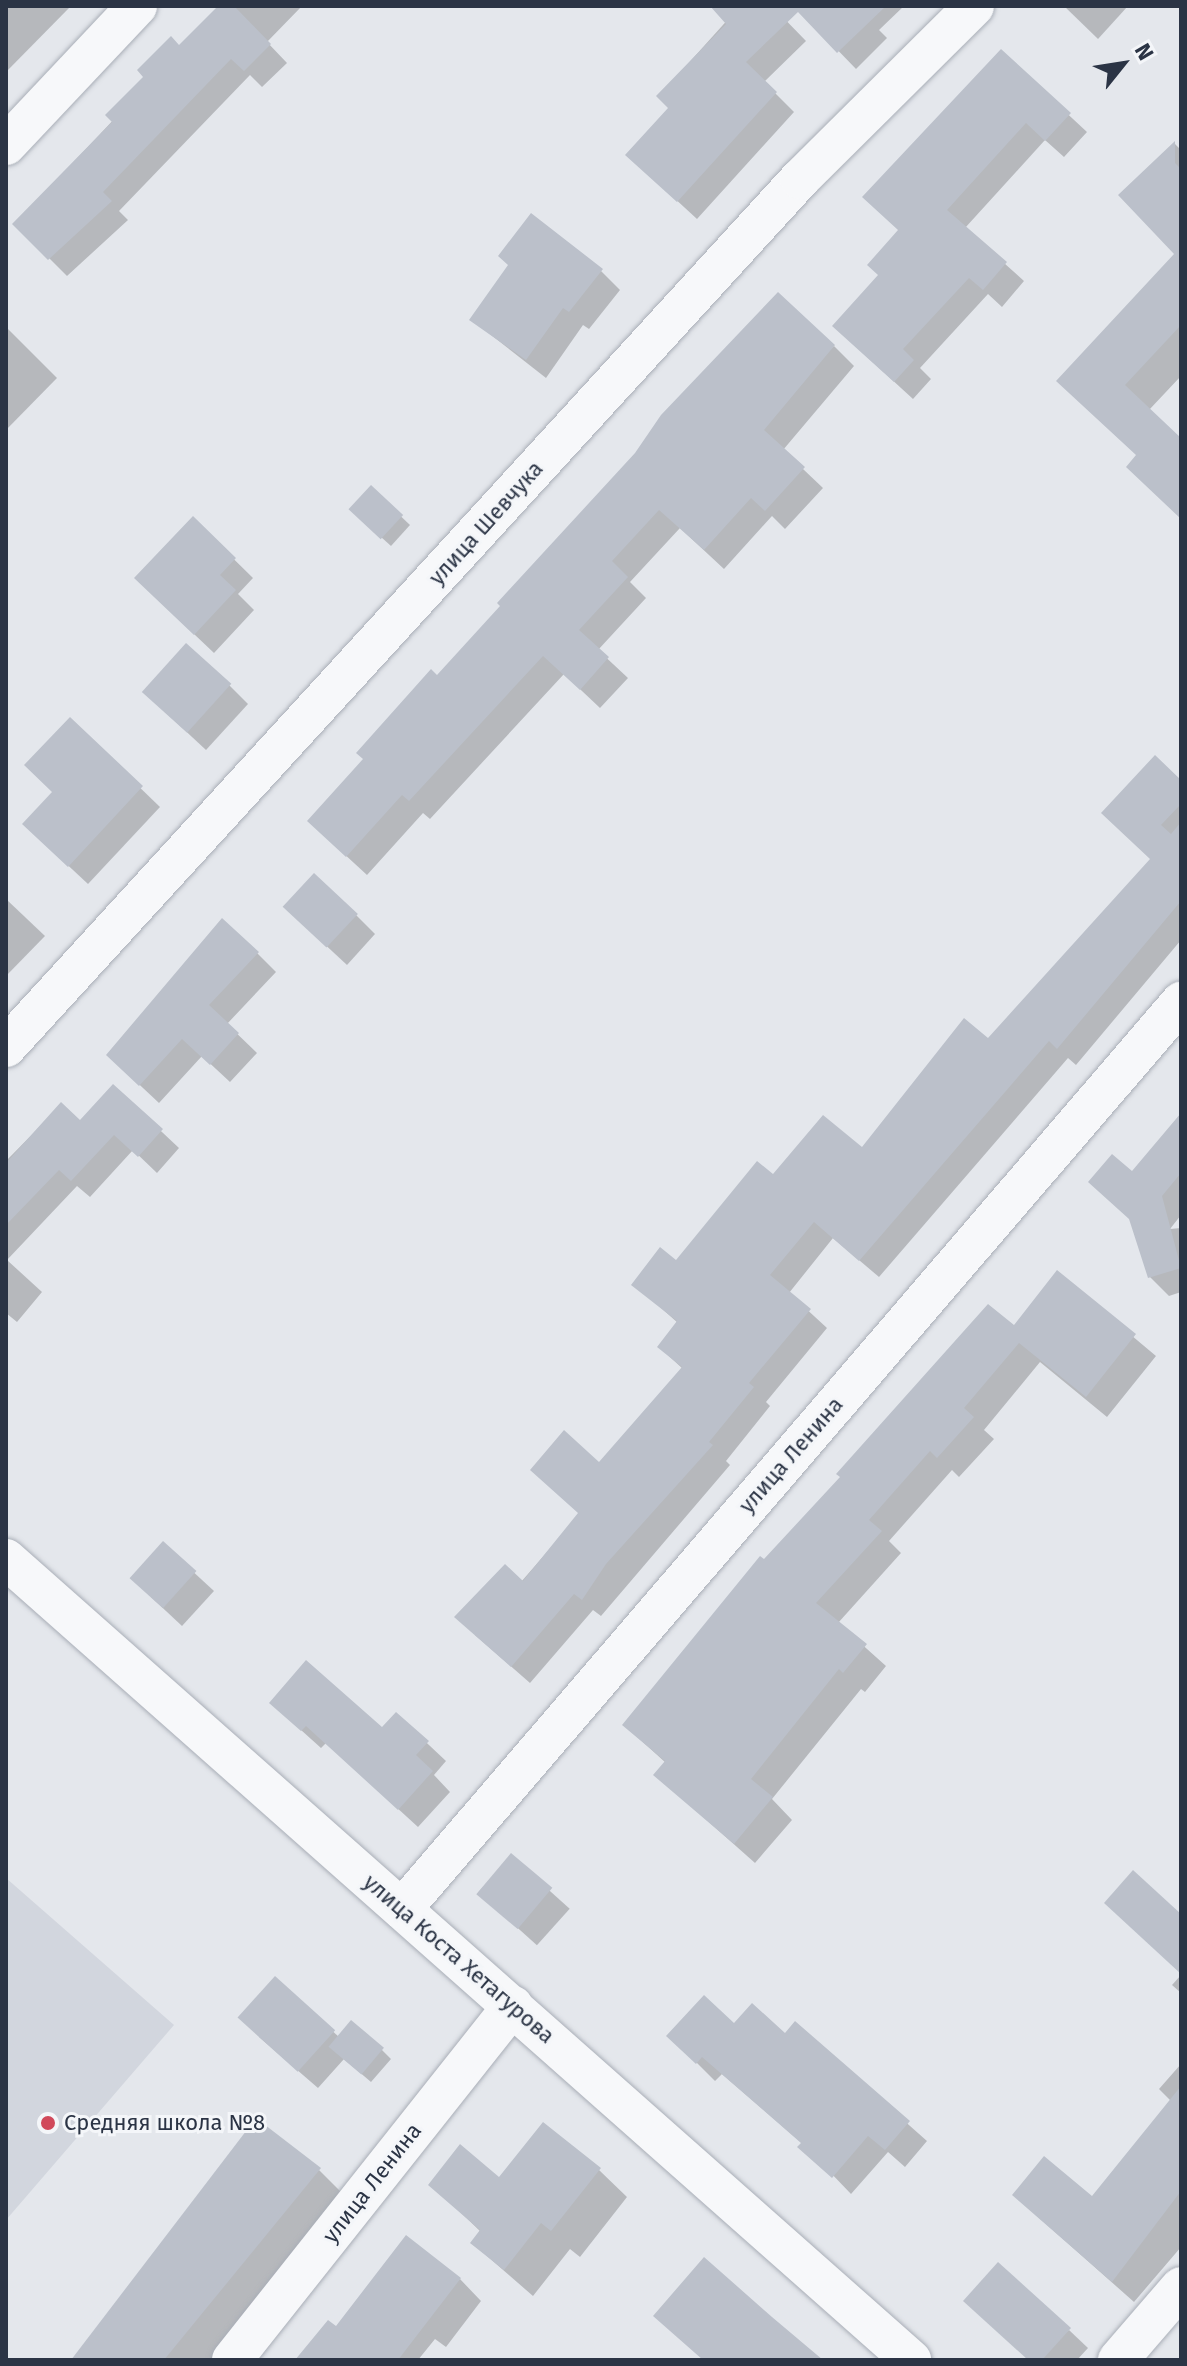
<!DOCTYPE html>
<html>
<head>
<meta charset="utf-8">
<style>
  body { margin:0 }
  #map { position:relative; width:1187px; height:2366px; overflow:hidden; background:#e4e7ec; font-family:"Fira Sans",sans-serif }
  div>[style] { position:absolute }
  .built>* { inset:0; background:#d2d6de }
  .shadow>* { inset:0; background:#0003; transform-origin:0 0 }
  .building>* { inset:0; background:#bbc0ca; transform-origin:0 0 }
  .roads { filter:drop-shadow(0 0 2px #a9aeb7) drop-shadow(0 0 2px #a9aeb7) }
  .street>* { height:40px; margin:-20px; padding:0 20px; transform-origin:20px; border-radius:20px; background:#f7f8fa }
  .dots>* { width:22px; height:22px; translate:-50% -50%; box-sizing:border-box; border:4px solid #f4f6f9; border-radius:50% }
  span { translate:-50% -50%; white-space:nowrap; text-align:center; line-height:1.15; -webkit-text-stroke:6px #f4f6f9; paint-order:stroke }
  .street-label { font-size:22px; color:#2b3445 }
  .poi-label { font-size:22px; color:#2b3445 }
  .left { translate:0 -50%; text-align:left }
  .frame { position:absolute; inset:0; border:8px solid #2b3445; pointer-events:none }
  .north { position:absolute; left:1083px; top:24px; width:80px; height:80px; -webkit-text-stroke:6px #f4f6f9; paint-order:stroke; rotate:60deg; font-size:22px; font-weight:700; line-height:32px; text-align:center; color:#2b3445 }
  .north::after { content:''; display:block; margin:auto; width:28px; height:36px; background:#2b3445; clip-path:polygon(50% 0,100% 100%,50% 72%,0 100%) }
</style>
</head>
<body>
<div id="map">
  <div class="built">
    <div style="clip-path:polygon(6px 1878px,174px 2025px,6px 2220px)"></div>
  </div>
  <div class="shadow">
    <div style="clip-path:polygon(6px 6px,71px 6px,6px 72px)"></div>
    <div style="clip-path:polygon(221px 6px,302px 6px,267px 42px,287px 63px,262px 87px,250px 75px,119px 211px,128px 220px,67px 276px,15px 224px)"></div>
    <div style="clip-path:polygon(740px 6px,772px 6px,806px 41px,764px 82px,794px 112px,697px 219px,647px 173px,671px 108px,659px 96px)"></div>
    <div style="clip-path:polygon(795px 6px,904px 6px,879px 30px,887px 38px,856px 69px)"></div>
    <div style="clip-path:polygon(1064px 6px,1128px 6px,1098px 39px)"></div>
    <div style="clip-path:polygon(1001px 52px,1087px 132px,1064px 157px,1045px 140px,965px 228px,1024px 281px,1002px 307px,988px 294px,920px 368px,931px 379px,913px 399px,853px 344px,900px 231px)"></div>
    <div style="clip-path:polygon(1175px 144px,1181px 150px,1181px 376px,1149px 410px,1181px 441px,1181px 518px,1138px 456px,1083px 405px,1176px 254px,1121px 195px)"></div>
    <div style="clip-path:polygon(601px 271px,620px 290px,589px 329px,583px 325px,546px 378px,472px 320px)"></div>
    <div style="clip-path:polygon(6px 327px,57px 378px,6px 430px)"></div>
    <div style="clip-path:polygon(834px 346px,854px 366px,783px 450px,823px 488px,785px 529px,772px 516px,724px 569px,680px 528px,630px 582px,646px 598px,598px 650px,628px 678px,600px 708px,564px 674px,430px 819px,423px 813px,367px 875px,329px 840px,437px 677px)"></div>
    <div style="clip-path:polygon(371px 488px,410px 525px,391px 546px,360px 518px)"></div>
    <div style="clip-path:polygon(193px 519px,253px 578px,238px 594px,254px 610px,214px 653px,155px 597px)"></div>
    <div style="clip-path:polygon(229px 685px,248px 704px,206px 750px,163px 710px)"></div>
    <div style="clip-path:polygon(70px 720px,160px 807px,88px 884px,44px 843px)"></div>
    <div style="clip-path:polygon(1181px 782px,1181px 940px,1076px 1065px,1068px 1058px,879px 1277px,833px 1238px,789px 1293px,827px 1328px,766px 1402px,770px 1406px,726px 1461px,730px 1465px,601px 1616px,593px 1610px,530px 1683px,475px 1635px,580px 1514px,599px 1465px,683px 1369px,659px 1347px,678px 1323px,634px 1284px,677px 1262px,774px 1177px,862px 1150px,988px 1041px,1152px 859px,1121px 831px)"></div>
    <div style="clip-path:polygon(6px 899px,45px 936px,6px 976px)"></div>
    <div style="clip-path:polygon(356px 915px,375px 934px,347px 965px,305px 926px)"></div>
    <div style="clip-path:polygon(257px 953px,276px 972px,227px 1024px,257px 1053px,230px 1082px,202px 1056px,159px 1103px,127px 1073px)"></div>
    <div style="clip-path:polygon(113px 1086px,179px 1148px,157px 1173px,133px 1150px,90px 1197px,77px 1186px,7px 1260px,42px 1292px,17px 1322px,6px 1313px,6px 1161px,61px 1105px,80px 1122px)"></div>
    <div style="clip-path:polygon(1181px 1116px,1181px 1215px,1170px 1229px,1181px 1228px,1181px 1292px,1169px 1296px,1150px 1277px,1132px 1174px)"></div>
    <div style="clip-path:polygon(1057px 1273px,1156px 1356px,1107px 1417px,1040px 1362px,984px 1430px,994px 1439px,959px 1477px,952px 1470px,889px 1541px,901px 1553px,838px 1623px,886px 1666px,865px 1692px,861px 1689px,772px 1799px,792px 1820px,755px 1863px,656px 1775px,666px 1763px,624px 1725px,765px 1562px,1014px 1328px)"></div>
    <div style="clip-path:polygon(163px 1544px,214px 1591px,182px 1626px,151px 1597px)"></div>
    <div style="clip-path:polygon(271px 1703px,383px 1730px,396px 1714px,446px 1761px,434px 1775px,450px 1792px,418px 1827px,326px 1743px,321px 1748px)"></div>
    <div style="left:511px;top:1856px;width:79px;height:49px;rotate:42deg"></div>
    <div style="clip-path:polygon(1181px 1975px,1181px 1993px,1172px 1985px)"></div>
    <div style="clip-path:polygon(275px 1979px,339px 2037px,382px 2050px,391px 2059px,371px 2082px,344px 2059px,318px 2088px,259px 2037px)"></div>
    <div style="clip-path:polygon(795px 2024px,927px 2141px,905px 2167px,888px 2152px,851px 2194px,803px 2144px,722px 2074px,715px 2081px,669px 2035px,734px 2026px,785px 2035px)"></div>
    <div style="clip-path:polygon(1181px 2064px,1181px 2247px,1134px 2302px,1037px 2216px,1092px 2199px,1171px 2101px,1159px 2089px)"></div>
    <div style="clip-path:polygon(319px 2170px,345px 2196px,212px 2360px,73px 2360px)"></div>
    <div style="clip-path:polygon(599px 2170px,627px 2197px,580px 2257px,570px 2249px,533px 2296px,472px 2243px,481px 2232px,431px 2184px)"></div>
    <div style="clip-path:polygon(460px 2279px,481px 2301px,446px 2347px,435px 2339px,418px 2360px,298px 2360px,336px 2329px)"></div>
    <div style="clip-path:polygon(1069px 2330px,1088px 2348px,1077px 2360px,1029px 2360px)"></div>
  </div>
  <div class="building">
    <div style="clip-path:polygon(218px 6px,234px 6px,271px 44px,244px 71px,231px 59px,103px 192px,112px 201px,48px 260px,12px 224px,112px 122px,105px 115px,143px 77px,137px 70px,171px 36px,179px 45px)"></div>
    <div style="clip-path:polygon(710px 6px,886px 6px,837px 53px,798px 12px,746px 62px,777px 92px,677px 202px,625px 155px,668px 108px,656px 96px,726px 24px)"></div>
    <div style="clip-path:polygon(1001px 49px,1071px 113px,1045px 141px,1026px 123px,947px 210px,1007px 262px,983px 290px,969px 278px,903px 349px,914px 360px,894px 382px,832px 326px,878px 275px,867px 265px,898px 230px,862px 197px)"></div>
    <div style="clip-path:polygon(1175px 141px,1175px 163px,1181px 169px,1181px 325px,1125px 385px,1181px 438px,1181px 519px,1126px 467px,1136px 455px,1056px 381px,1174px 254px,1118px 195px)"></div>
    <div style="clip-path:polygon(531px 213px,603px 269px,569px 312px,563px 308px,526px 360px,469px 320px,508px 265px,498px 256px)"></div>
    <div style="clip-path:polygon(778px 292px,835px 345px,764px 430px,805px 467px,765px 511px,751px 498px,704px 550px,659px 510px,612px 561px,628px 577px,579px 630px,609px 657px,580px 690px,543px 656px,409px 801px,402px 795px,346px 857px,307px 821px,363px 759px,356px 753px,431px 669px,437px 675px,500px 606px,497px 603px,635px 453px,661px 415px)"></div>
    <div style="left:371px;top:485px;width:44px;height:33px;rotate:43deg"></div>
    <div style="clip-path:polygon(193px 516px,236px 558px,220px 575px,236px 590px,194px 635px,134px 578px)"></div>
    <div style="left:186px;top:643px;width:61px;height:66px;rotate:42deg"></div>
    <div style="clip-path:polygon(70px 717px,143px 786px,68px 867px,22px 824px,52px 792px,24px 765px)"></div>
    <div style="clip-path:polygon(1155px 755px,1181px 780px,1181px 804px,1161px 825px,1171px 834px,1181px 822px,1181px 901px,1057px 1049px,1049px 1041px,859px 1261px,814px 1222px,770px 1275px,811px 1309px,749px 1383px,754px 1387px,709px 1442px,713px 1445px,606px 1564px,582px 1600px,574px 1594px,511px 1667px,454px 1617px,505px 1564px,523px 1581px,578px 1513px,530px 1470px,564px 1430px,599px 1462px,682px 1367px,657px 1347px,677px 1321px,631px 1285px,660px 1247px,676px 1260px,757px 1161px,773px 1174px,823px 1115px,862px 1147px,964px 1018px,988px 1038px,1150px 859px,1101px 813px)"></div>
    <div style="left:314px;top:873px;width:60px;height:46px;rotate:43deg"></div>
    <div style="clip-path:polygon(222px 918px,259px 952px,209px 1005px,239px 1033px,210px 1065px,182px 1039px,139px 1086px,106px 1055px)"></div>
    <div style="clip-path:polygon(113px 1084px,163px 1129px,138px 1157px,114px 1135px,71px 1181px,59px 1170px,6px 1225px,6px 1163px,61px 1102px,80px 1120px)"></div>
    <div style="clip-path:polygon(1181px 1113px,1181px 1173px,1162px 1196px,1181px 1268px,1148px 1278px,1129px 1219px,1088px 1182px,1112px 1154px,1132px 1171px)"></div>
    <div style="clip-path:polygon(1057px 1270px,1136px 1334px,1086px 1397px,1019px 1343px,964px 1408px,974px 1417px,937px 1458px,930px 1451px,869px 1520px,882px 1531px,816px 1603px,867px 1644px,843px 1673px,839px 1669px,751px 1779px,773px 1797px,734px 1844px,653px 1775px,665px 1761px,622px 1725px,760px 1556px,764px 1559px,840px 1477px,836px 1474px,988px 1304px,1014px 1325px)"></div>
    <div style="left:163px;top:1541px;width:45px;height:50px;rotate:42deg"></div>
    <div style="clip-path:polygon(306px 1660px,382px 1727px,396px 1712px,429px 1741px,416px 1755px,433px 1771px,398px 1810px,306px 1726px,301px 1731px,269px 1703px)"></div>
    <div style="left:511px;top:1853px;width:54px;height:54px;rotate:40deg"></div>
    <div style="clip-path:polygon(1133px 1870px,1181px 1914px,1181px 1974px,1104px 1903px)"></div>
    <div style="left:275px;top:1976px;width:81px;height:56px;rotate:42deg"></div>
    <div style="clip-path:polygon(704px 1995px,734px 2023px,752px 2003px,785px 2033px,795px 2021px,910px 2121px,885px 2150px,868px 2136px,832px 2178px,797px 2147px,801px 2143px,702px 2057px,696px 2064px,666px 2036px)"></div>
    <div style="left:351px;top:2020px;width:43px;height:35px;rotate:40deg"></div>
    <div style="clip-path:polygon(1181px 2086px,1181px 2191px,1112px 2282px,1012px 2195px,1044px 2156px,1092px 2196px)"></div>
    <div style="clip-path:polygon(256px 2118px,321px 2168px,164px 2360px,71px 2360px)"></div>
    <div style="clip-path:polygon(543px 2122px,601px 2168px,551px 2231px,541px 2223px,504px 2270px,470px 2243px,480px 2230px,428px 2185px,460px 2144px,499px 2177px)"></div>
    <div style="clip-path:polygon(406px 2235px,461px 2278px,398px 2360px,295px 2360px,328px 2320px,336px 2326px)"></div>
    <div style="clip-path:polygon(704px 2257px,772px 2317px,823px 2360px,703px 2360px,653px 2316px)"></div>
    <div style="clip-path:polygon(998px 2262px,1071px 2328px,1042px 2360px,1028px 2360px,963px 2301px)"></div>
  </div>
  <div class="roads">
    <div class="street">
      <div style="left:6px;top:145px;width:191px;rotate:-46.7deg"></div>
      <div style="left:6px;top:1047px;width:1176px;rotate:-47.55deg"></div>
      <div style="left:800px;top:179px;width:245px;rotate:-44.8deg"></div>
      <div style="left:6px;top:1559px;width:1209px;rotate:41.51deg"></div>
      <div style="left:402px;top:1909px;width:1196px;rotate:-49.34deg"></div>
      <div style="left:232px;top:2360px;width:452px;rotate:-51.6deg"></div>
      <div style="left:1118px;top:2360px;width:96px;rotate:-49.2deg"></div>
    </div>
  </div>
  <div class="dots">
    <div style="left:48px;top:2123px;background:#d1495b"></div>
  </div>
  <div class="street-label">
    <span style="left:486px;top:523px;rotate:-48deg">улица Шевчука</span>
    <span style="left:791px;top:1455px;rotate:-49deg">улица Ленина</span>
    <span style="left:459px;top:1959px;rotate:41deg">улица Коста Хетагурова</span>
    <span style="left:372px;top:2183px;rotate:-52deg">улица Ленина</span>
  </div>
  <div class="poi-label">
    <span class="left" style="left:64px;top:2123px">Средняя школа №8</span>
  </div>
  <div class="frame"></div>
  <div class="north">N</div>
</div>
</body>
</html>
